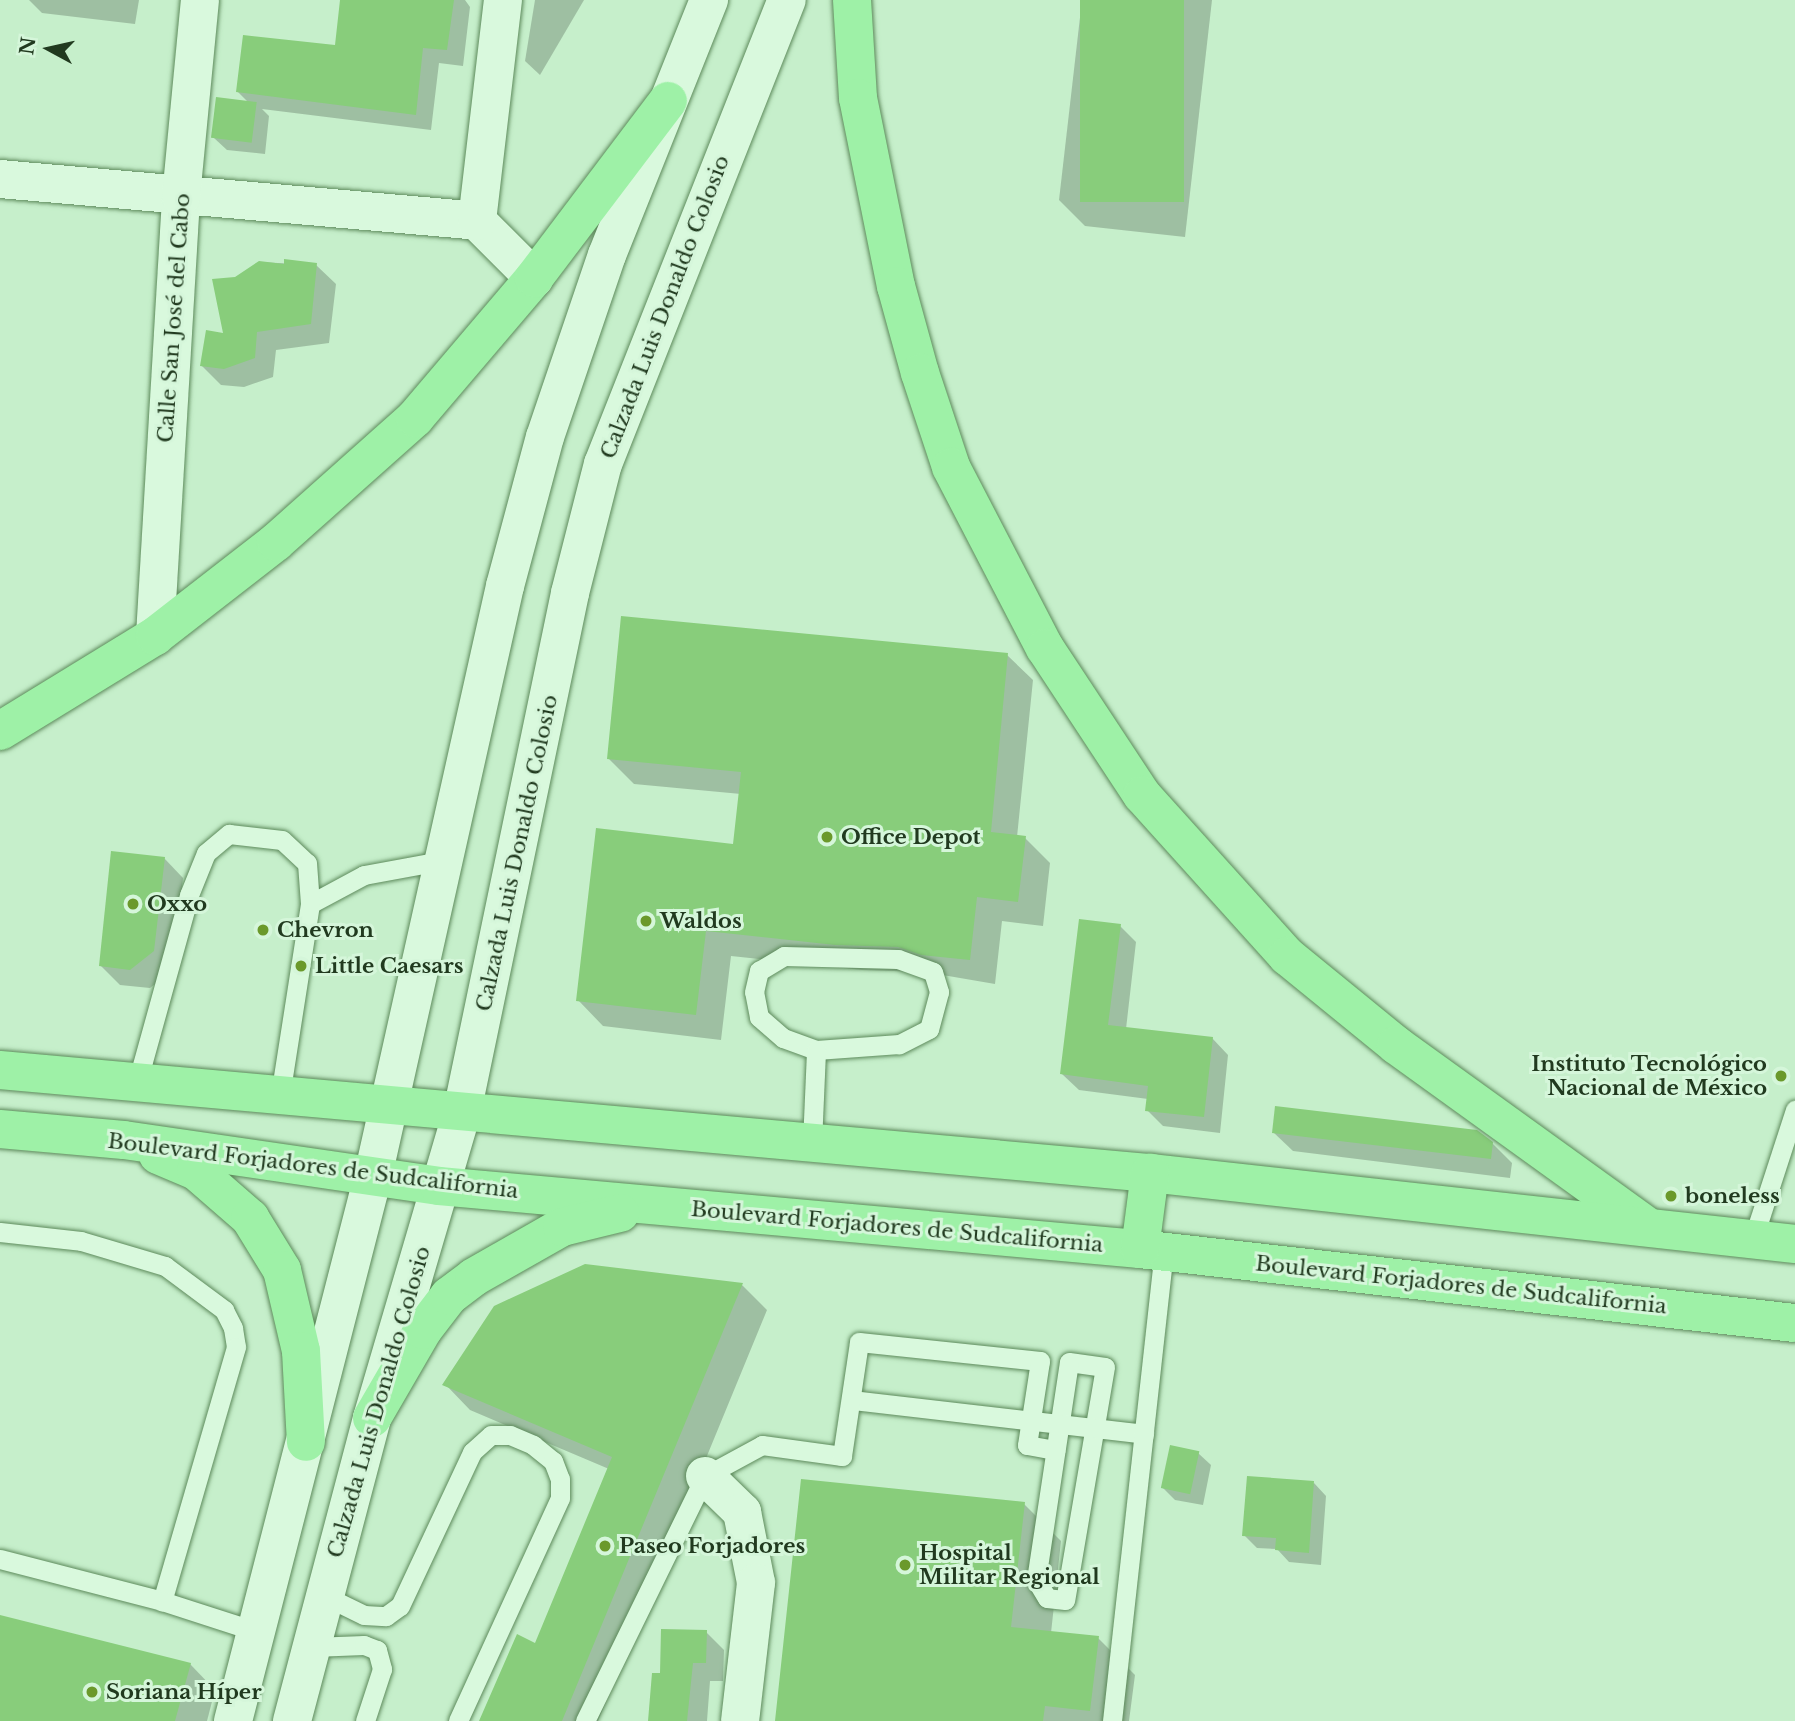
<!DOCTYPE html>
<html>
<head>
<meta charset="utf-8">
<style>
  body { margin:0 }
  #map { position:relative; width:1795px; height:1721px; overflow:hidden; background:#c6efcb; font-family:"Libre Baskerville",serif }
  div>[style] { position:absolute }
  .shadow>* { inset:0; background:#0003 }
  .building>* { inset:0; background:#88cd7b; transform-origin:0 0 }
  .roads { filter:drop-shadow(0 0 2px #5d8a5b) drop-shadow(0 0 2px #5d8a5b) }
  .lane>* { height:19px; margin:-9.5px; padding:0 9.5px; transform-origin:9.5px; border-radius:9.5px; background:#d9f9dd }
  .street>* { height:38px; margin:-19px; padding:0 19px; transform-origin:19px; border-radius:19px; background:#d9f9dd }
  .secondary>* { height:38px; margin:-19px; padding:0 19px; transform-origin:19px; border-radius:19px; background:#d9f9dd }
  .primary>* { height:38px; margin:-19px; padding:0 19px; transform-origin:19px; border-radius:19px; background:#9ef1a7 }
  .dots>* { width:19px; height:19px; translate:-50% -50%; box-sizing:border-box; border:4px solid #d5f6da; border-radius:50% }
  span { translate:-50% -50%; white-space:nowrap; text-align:center; line-height:1.15; -webkit-text-stroke:6px #d5f6da; paint-order:stroke }
  .street-label { font-size:21px; color:#213a1f }
  .poi-label { font-size:21px; color:#213a1f; font-weight:700 }
  .left { translate:0 -50%; text-align:left }
  .right { translate:-100% -50%; text-align:right }
  .north { position:absolute; left:14px; top:14px; width:70px; height:70px; -webkit-text-stroke:5px #d5f6da; paint-order:stroke; rotate:278deg; font-size:19px; font-weight:700; line-height:28px; text-align:center; color:#213a1f }
  .north::after { content:''; display:block; margin:auto; width:24px; height:32px; background:#213a1f; clip-path:polygon(50% 0,100% 100%,50% 72%,0 100%) }
</style>
</head>
<body>
<div id="map">
  <div class="shadow">
    <div style="clip-path:polygon(29px 0,139px 0,135px 24px,42px 13px)"></div>
    <div style="clip-path:polygon(342px 0,465px 0,470px 7px,463px 66px,439px 63px,431px 130px,262px 109px,269px 116px,265px 154px,227px 150px,214px 138px,248px 102px,238px 92px,336px 47px)"></div>
    <div style="clip-path:polygon(535px 0,584px 0,540px 75px,525px 61px)"></div>
    <div style="clip-path:polygon(1082px 0,1212px 0,1185px 237px,1085px 226px,1059px 200px)"></div>
    <div style="clip-path:polygon(259px 262px,316px 265px,336px 284px,329px 343px,276px 350px,273px 377px,244px 387px,221px 385px,202px 366px,225px 335px,235px 278px)"></div>
    <div style="clip-path:polygon(1007px 655px,1033px 680px,1017px 837px,1025px 838px,1050px 863px,1043px 926px,1002px 921px,995px 984px,925px 972px,862px 970px,731px 956px,721px 1040px,603px 1026px,578px 1000px,735px 846px,741px 794px,634px 784px,609px 759px)"></div>
    <div style="clip-path:polygon(164px 858px,183px 878px,173px 970px,150px 988px,120px 985px,101px 966px)"></div>
    <div style="clip-path:polygon(1120px 926px,1136px 942px,1126px 1029px,1212px 1038px,1228px 1055px,1220px 1133px,1163px 1126px,1147px 1110px,1148px 1099px,1079px 1090px,1062px 1074px)"></div>
    <div style="clip-path:polygon(1273px 1132px,1492px 1143px,1512px 1163px,1510px 1178px,1293px 1151px)"></div>
    <div style="clip-path:polygon(742px 1285px,767px 1310px,598px 1721px,481px 1721px,536px 1645px,609px 1469px,470px 1410px,445px 1384px)"></div>
    <div style="clip-path:polygon(1198px 1453px,1211px 1465px,1203px 1505px,1175px 1500px,1163px 1488px)"></div>
    <div style="clip-path:polygon(1314px 1483px,1326px 1496px,1321px 1565px,1289px 1562px,1277px 1549px,1257px 1548px,1244px 1535px)"></div>
    <div style="clip-path:polygon(1024px 1504px,1061px 1541px,1051px 1633px,1098px 1638px,1135px 1675px,1129px 1721px,777px 1721px)"></div>
    <div style="clip-path:polygon(0 1617px,190px 1664px,215px 1690px,207px 1721px,0 1721px)"></div>
    <div style="clip-path:polygon(706px 1632px,724px 1650px,723px 1681px,710px 1681px,707px 1721px,649px 1721px,662px 1675px)"></div>
  </div>
  <div class="building">
    <div style="clip-path:polygon(340px 0,454px 0,447px 50px,423px 48px,416px 115px,236px 92px,243px 35px,335px 45px)"></div>
    <div style="left:1080px;top:0;width:104px;height:202px"></div>
    <div style="left:216px;top:97px;width:41px;height:41px;rotate:7deg"></div>
    <div style="clip-path:polygon(284px 259px,317px 263px,311px 324px,257px 332px,255px 358px,224px 369px,200px 366px,206px 330px,223px 333px,212px 279px,235px 277px,259px 261px,284px 264px)"></div>
    <div style="clip-path:polygon(621px 616px,1008px 653px,991px 832px,1026px 836px,1018px 902px,977px 897px,970px 960px,921px 955px,898px 947px,835px 945px,706px 931px,696px 1015px,576px 1001px,596px 828px,733px 844px,741px 772px,607px 759px)"></div>
    <div style="clip-path:polygon(111px 851px,165px 857px,154px 951px,130px 970px,99px 966px)"></div>
    <div style="clip-path:polygon(1079px 919px,1121px 924px,1108px 1025px,1213px 1037px,1204px 1117px,1145px 1111px,1148px 1086px,1060px 1074px)"></div>
    <div style="clip-path:polygon(1275px 1106px,1477px 1130px,1493px 1142px,1491px 1159px,1272px 1133px)"></div>
    <div style="clip-path:polygon(585px 1264px,743px 1283px,562px 1721px,479px 1721px,517px 1634px,535px 1643px,612px 1457px,442px 1385px,494px 1306px)"></div>
    <div style="left:1170px;top:1445px;width:30px;height:44px;rotate:12deg"></div>
    <div style="clip-path:polygon(1247px 1476px,1314px 1481px,1309px 1553px,1275px 1550px,1276px 1538px,1242px 1536px)"></div>
    <div style="clip-path:polygon(801px 1479px,1025px 1502px,1011px 1627px,1099px 1636px,1090px 1711px,1045px 1706px,1043px 1721px,775px 1721px)"></div>
    <div style="clip-path:polygon(0 1615px,191px 1663px,175px 1721px,0 1721px)"></div>
    <div style="clip-path:polygon(661px 1629px,707px 1630px,706px 1663px,693px 1663px,687px 1721px,648px 1721px,652px 1673px,660px 1673px)"></div>
  </div>
  <div class="roads">
    <div class="lane">
      <div style="left:310px;top:904px;width:61px;rotate:-28.2deg"></div>
      <div style="left:364px;top:875px;width:83px;rotate:-10.4deg"></div>
      <div style="left:784px;top:956px;width:114px;rotate:1.5deg"></div>
      <div style="left:898px;top:959px;width:37px;rotate:20deg"></div>
      <div style="left:933px;top:972px;width:21px;rotate:73deg"></div>
      <div style="left:939px;top:992px;width:38px;rotate:105deg"></div>
      <div style="left:929px;top:1029px;width:34px;rotate:153deg"></div>
      <div style="left:899px;top:1044px;width:83px;rotate:175.9deg"></div>
      <div style="left:816px;top:1050px;width:35px;rotate:-160deg"></div>
      <div style="left:783px;top:1038px;width:32px;rotate:-139deg"></div>
      <div style="left:759px;top:1017px;width:25px;rotate:-101deg"></div>
      <div style="left:754px;top:992px;width:22px;rotate:-77deg"></div>
      <div style="left:759px;top:971px;width:29px;rotate:-31deg"></div>
      <div style="left:137px;top:1083px;width:195px;rotate:-74.5deg"></div>
      <div style="left:189px;top:895px;width:45px;rotate:-68deg"></div>
      <div style="left:206px;top:853px;width:30px;rotate:-40deg"></div>
      <div style="left:229px;top:834px;width:53px;rotate:6.5deg"></div>
      <div style="left:282px;top:840px;width:34px;rotate:43deg"></div>
      <div style="left:307px;top:863px;width:41px;rotate:85.8deg"></div>
      <div style="left:310px;top:904px;width:194px;rotate:98.9deg"></div>
      <div style="left:812px;top:1143px;width:93px;rotate:-87.5deg"></div>
      <div style="left:0;top:1232px;width:81px;rotate:6.3deg"></div>
      <div style="left:81px;top:1241px;width:88px;rotate:16.6deg"></div>
      <div style="left:165px;top:1266px;width:74px;rotate:36.7deg"></div>
      <div style="left:224px;top:1310px;width:20px;rotate:63deg"></div>
      <div style="left:233px;top:1328px;width:19px;rotate:81deg"></div>
      <div style="left:236px;top:1347px;width:265px;rotate:106.2deg"></div>
      <div style="left:1753px;top:1239px;width:136px;rotate:-72deg"></div>
      <div style="left:1069px;top:1362px;width:36px;rotate:8deg"></div>
      <div style="left:1105px;top:1367px;width:236px;rotate:99.7deg"></div>
      <div style="left:1065px;top:1600px;width:18px;rotate:-174deg"></div>
      <div style="left:1047px;top:1598px;width:21px;rotate:-121deg"></div>
      <div style="left:1036px;top:1580px;width:220px;rotate:-81.4deg"></div>
      <div style="left:852px;top:1400px;width:294px;rotate:6.6deg"></div>
      <div style="left:0;top:1559px;width:167px;rotate:14.5deg"></div>
      <div style="left:162px;top:1601px;width:98px;rotate:17.9deg"></div>
      <div style="left:325px;top:1596px;width:43px;rotate:26deg"></div>
      <div style="left:364px;top:1615px;width:22px;rotate:3deg"></div>
      <div style="left:386px;top:1616px;width:17px;rotate:-36deg"></div>
      <div style="left:400px;top:1606px;width:170px;rotate:-64.9deg"></div>
      <div style="left:472px;top:1452px;width:25px;rotate:-42deg"></div>
      <div style="left:491px;top:1435px;width:19px"></div>
      <div style="left:510px;top:1435px;width:25px;rotate:23deg"></div>
      <div style="left:533px;top:1445px;width:26px;rotate:39deg"></div>
      <div style="left:553px;top:1461px;width:19px;rotate:69deg"></div>
      <div style="left:560px;top:1479px;width:19px;rotate:90deg"></div>
      <div style="left:560px;top:1498px;width:245px;rotate:114.6deg"></div>
      <div style="left:312px;top:1647px;width:52px;rotate:-2.2deg"></div>
      <div style="left:364px;top:1645px;width:14px;rotate:21deg"></div>
      <div style="left:377px;top:1650px;width:20px;rotate:75deg"></div>
      <div style="left:382px;top:1669px;width:55px;rotate:108.1deg"></div>
      <div style="left:585px;top:1721px;width:273px;rotate:-63.9deg"></div>
      <div style="left:705px;top:1476px;width:65px;rotate:-28.5deg"></div>
      <div style="left:762px;top:1445px;width:81px;rotate:7.8deg"></div>
      <div style="left:842px;top:1456px;width:115px;rotate:-81.5deg"></div>
      <div style="left:859px;top:1342px;width:182px;rotate:6deg"></div>
      <div style="left:1040px;top:1361px;width:85px;rotate:98.8deg"></div>
      <div style="left:1027px;top:1445px;width:29px;rotate:10deg"></div>
      <div style="left:1112px;top:1721px;width:472px;rotate:-83.7deg"></div>
    </div>
    <div class="street">
      <div style="left:0;top:179px;width:479px;rotate:5deg"></div>
      <div style="left:477px;top:221px;width:81px;rotate:45deg"></div>
      <div style="left:477px;top:221px;width:223px;rotate:-83.3deg"></div>
      <div style="left:155px;top:636px;width:440px;rotate:-86.6deg"></div>
      <div style="left:181px;top:197px;width:198px;rotate:-84.5deg"></div>
      <div style="left:705px;top:1476px;width:52px;rotate:44.2deg"></div>
      <div style="left:742px;top:1512px;width:72px;rotate:78.8deg"></div>
      <div style="left:756px;top:1583px;width:139px;rotate:96.6deg"></div>
    </div>
    <div class="secondary">
      <div style="left:233px;top:1721px;width:563px;rotate:-75.59deg"></div>
      <div style="left:373px;top:1176px;width:605px;rotate:-77.39deg"></div>
      <div style="left:505px;top:586px;width:154px;rotate:-75deg"></div>
      <div style="left:545px;top:437px;width:192px;rotate:-71.2deg"></div>
      <div style="left:607px;top:255px;width:275px;rotate:-68.2deg"></div>
      <div style="left:292px;top:1721px;width:313px;rotate:-75.2deg"></div>
      <div style="left:372px;top:1418px;width:319px;rotate:-73.6deg"></div>
      <div style="left:462px;top:1112px;width:530px;rotate:-78.24deg"></div>
      <div style="left:570px;top:593px;width:133px;rotate:-75.7deg"></div>
      <div style="left:603px;top:464px;width:499px;rotate:-68.4deg"></div>
    </div>
    <div class="primary">
      <div style="left:852px;top:0;width:98px;rotate:86.5deg"></div>
      <div style="left:858px;top:98px;width:192px;rotate:78.6deg"></div>
      <div style="left:896px;top:286px;width:90px;rotate:74.6deg"></div>
      <div style="left:920px;top:373px;width:99px;rotate:71.7deg"></div>
      <div style="left:951px;top:467px;width:204px;rotate:62.6deg"></div>
      <div style="left:1045px;top:648px;width:176px;rotate:56.6deg"></div>
      <div style="left:1142px;top:795px;width:217px;rotate:48deg"></div>
      <div style="left:1287px;top:956px;width:141px;rotate:39.2deg"></div>
      <div style="left:1396px;top:1045px;width:306px;rotate:35.8deg"></div>
      <div style="left:0;top:731px;width:182px;rotate:-31.5deg"></div>
      <div style="left:155px;top:636px;width:153px;rotate:-37.8deg"></div>
      <div style="left:276px;top:542px;width:186px;rotate:-41.7deg"></div>
      <div style="left:415px;top:418px;width:184px;rotate:-49.6deg"></div>
      <div style="left:534px;top:278px;width:222px;rotate:-52.9deg"></div>
      <div style="left:0;top:1070px;width:1155px;rotate:5.12deg"></div>
      <div style="left:1150px;top:1173px;width:649px;rotate:6.28deg"></div>
      <div style="left:0;top:1129px;width:124px;rotate:5.1deg"></div>
      <div style="left:124px;top:1140px;width:318px;rotate:8.3deg"></div>
      <div style="left:439px;top:1186px;width:704px;rotate:5.14deg"></div>
      <div style="left:1140px;top:1249px;width:659px;rotate:6.45deg"></div>
      <div style="left:158px;top:1155px;width:41px;rotate:22.8deg"></div>
      <div style="left:196px;top:1171px;width:72px;rotate:41deg"></div>
      <div style="left:250px;top:1218px;width:61px;rotate:58.4deg"></div>
      <div style="left:282px;top:1270px;width:83px;rotate:76.8deg"></div>
      <div style="left:301px;top:1351px;width:91px;rotate:86.9deg"></div>
      <div style="left:1140px;top:1249px;width:77px;rotate:-82.5deg"></div>
      <div style="left:372px;top:1418px;width:102px;rotate:-59.9deg"></div>
      <div style="left:423px;top:1330px;width:43px;rotate:-52.6deg"></div>
      <div style="left:449px;top:1296px;width:31px;rotate:-37deg"></div>
      <div style="left:474px;top:1277px;width:101px;rotate:-29.6deg"></div>
      <div style="left:562px;top:1227px;width:60px;rotate:-13.6deg"></div>
    </div>
  </div>
  <div class="dots">
    <div style="left:827px;top:837px;background:#6b992b"></div>
    <div style="left:133px;top:904px;background:#6b992b"></div>
    <div style="left:646px;top:921px;background:#6b992b"></div>
    <div style="left:263px;top:930px;background:#6b992b"></div>
    <div style="left:301px;top:966px;background:#6b992b"></div>
    <div style="left:1781px;top:1076px;background:#6b992b"></div>
    <div style="left:1671px;top:1196px;background:#6b992b"></div>
    <div style="left:605px;top:1546px;background:#6b992b"></div>
    <div style="left:905px;top:1565px;background:#6b992b"></div>
    <div style="left:92px;top:1692px;background:#6b992b"></div>
  </div>
  <div class="street-label">
    <span style="left:665px;top:307px;rotate:-69deg">Calzada Luis Donaldo Colosio</span>
    <span style="left:174px;top:318px;rotate:-86deg">Calle San José del Cabo</span>
    <span style="left:517px;top:853px;rotate:-78deg">Calzada Luis Donaldo Colosio</span>
    <span style="left:313px;top:1166px;rotate:7deg">Boulevard Forjadores de Sudcalifornia</span>
    <span style="left:897px;top:1227px;rotate:5deg">Boulevard Forjadores de Sudcalifornia</span>
    <span style="left:1461px;top:1285px;rotate:6deg">Boulevard Forjadores de Sudcalifornia</span>
    <span style="left:379px;top:1402px;rotate:-74deg">Calzada Luis Donaldo Colosio</span>
  </div>
  <div class="poi-label">
    <span class="left" style="left:841px;top:837px">Office Depot</span>
    <span class="left" style="left:147px;top:904px">Oxxo</span>
    <span class="left" style="left:660px;top:921px">Waldos</span>
    <span class="left" style="left:277px;top:930px">Chevron</span>
    <span class="left" style="left:315px;top:966px">Little Caesars</span>
    <span class="right" style="left:1767px;top:1076px">Instituto Tecnológico<br>Nacional de México</span>
    <span class="left" style="left:1685px;top:1196px">boneless</span>
    <span class="left" style="left:619px;top:1546px">Paseo Forjadores</span>
    <span class="left" style="left:919px;top:1565px">Hospital<br>Militar Regional</span>
    <span class="left" style="left:106px;top:1692px">Soriana Híper</span>
  </div>
  <div class="north">N</div>
</div>
</body>
</html>
